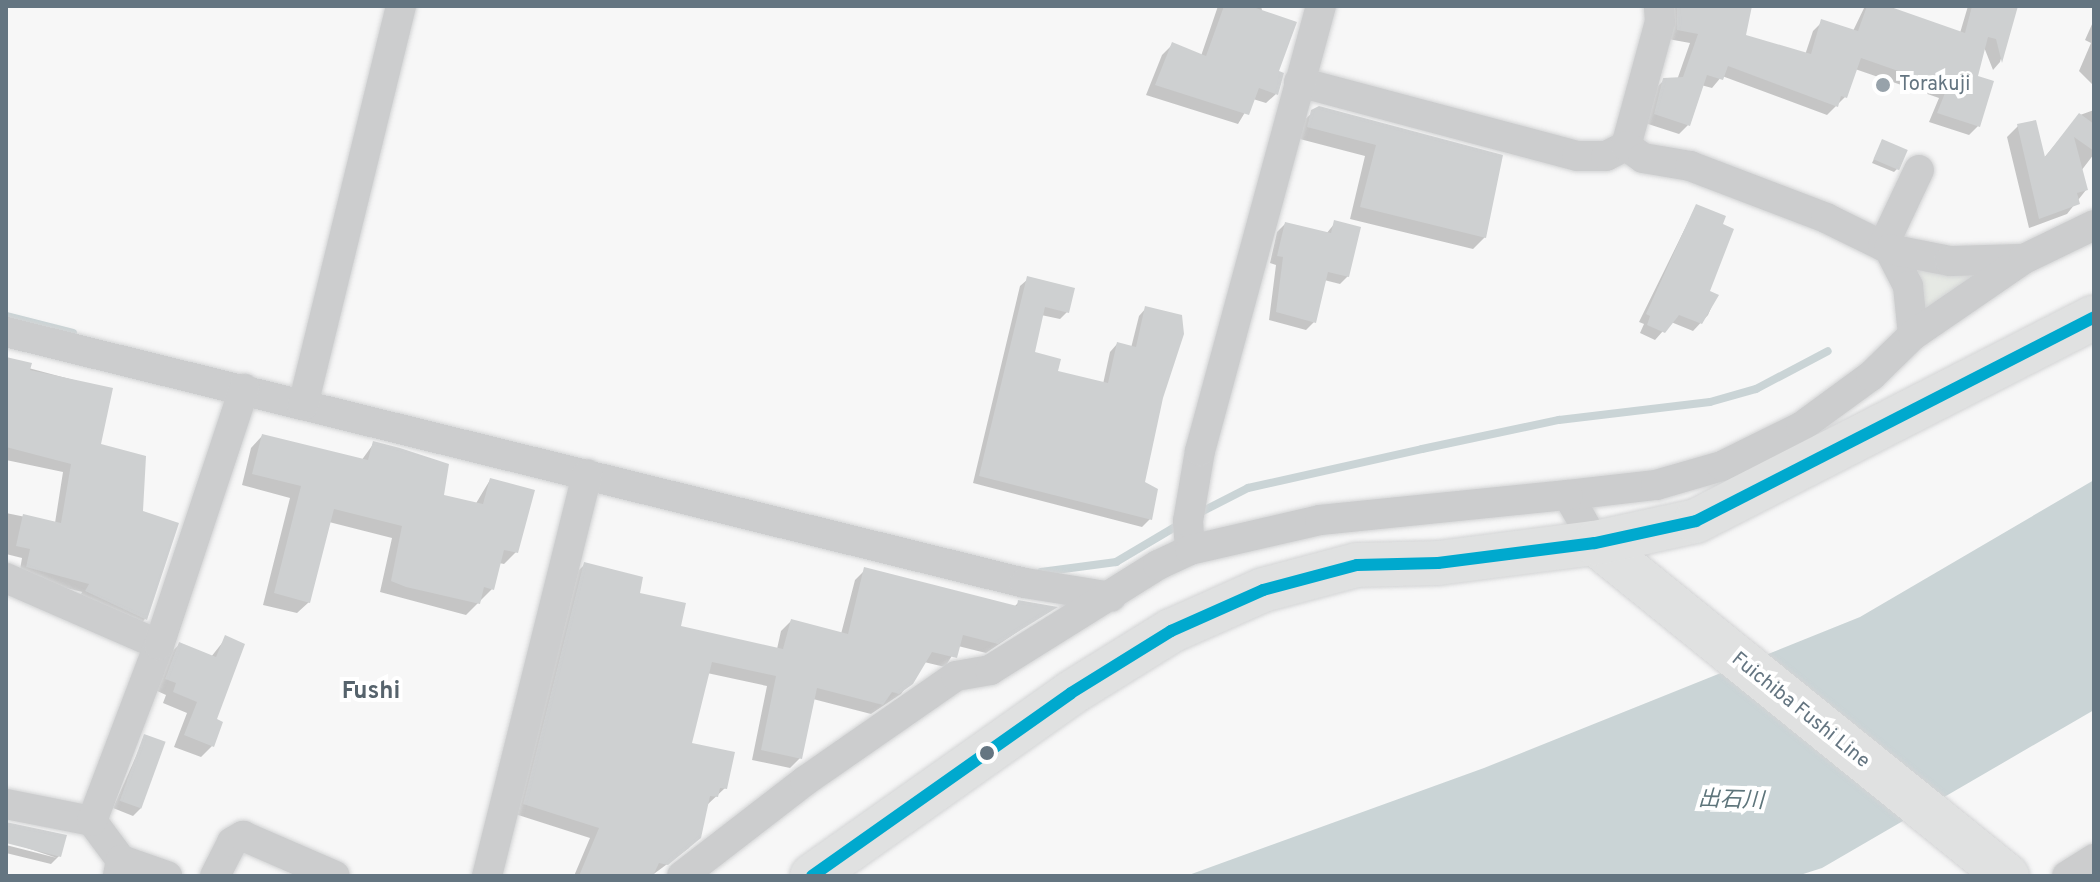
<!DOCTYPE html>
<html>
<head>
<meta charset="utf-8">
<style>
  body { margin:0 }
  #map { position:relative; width:2100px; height:882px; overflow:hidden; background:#f7f7f7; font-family:Overpass,"Noto Sans JP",sans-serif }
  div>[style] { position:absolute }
  .green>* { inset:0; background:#e6e9e4 }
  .water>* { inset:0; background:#cad4d6 }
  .shadow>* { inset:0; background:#0003 }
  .stream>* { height:8px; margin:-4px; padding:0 4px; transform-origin:4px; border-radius:4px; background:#cad4d6 }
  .building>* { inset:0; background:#ced0d1; transform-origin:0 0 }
  .roads { filter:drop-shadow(0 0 2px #d3d4d5) drop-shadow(0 0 2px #d3d4d5) }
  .street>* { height:30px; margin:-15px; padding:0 15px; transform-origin:15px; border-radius:15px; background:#cccdce }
  .secondary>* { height:44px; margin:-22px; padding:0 22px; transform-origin:22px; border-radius:22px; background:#e0e1e1 }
  .highway>* { height:44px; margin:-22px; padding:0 22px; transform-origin:22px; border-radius:22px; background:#e0e1e1 }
  .bus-1>* { height:12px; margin:-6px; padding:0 6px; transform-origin:6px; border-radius:6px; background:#00a9ce }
  .dots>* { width:22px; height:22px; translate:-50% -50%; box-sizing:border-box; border:4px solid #fff; border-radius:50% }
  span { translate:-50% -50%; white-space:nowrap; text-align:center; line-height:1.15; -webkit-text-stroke:8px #fff; paint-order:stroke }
  .poi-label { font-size:20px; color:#647581 }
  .left { translate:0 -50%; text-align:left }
  .street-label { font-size:20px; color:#647581 }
  .water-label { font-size:22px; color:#5e757b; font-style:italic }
  .quarter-label { font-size:24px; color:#56636c; font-weight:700 }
  .frame { position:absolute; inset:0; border:8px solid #647581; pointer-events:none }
</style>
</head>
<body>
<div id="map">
  <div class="green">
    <div style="clip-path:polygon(1908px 260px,1979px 272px,1926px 313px)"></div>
  </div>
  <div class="water">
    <div style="clip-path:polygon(2094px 480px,2094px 710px,1822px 868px,1797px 876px,1186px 876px,1484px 768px,1860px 617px)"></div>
  </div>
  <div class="shadow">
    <div style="clip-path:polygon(1218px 6px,1261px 6px,1277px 72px,1276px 94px,1266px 103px,1253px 99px,1238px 124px,1146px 95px,1162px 55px,1172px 45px,1201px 56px)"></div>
    <div style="clip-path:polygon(1671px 6px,1750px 6px,1744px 36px,1805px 55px,1813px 31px,1822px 22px,1853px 31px,1865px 6px,1882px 6px,1960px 33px,1968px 6px,2015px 9px,2000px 62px,1993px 70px,1984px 47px,1976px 78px,1978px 126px,1969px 135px,1929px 122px,1939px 98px,1855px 69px,1845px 97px,1827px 115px,1722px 76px,1712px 88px,1701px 85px,1688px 125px,1679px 134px,1645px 123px,1654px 90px,1664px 80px,1677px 80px,1690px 43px,1668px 39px)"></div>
    <div style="clip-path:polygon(2093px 22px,2094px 21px,2094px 86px,2079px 71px,2091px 43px,2085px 40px)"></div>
    <div style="clip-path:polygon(2094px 110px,2094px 154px,2081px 171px,2086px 190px,2067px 214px,2029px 228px,2007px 137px,2018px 126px,2043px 159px,2080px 115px)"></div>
    <div style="clip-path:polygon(1313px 112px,1501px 156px,1485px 237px,1473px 249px,1350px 219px,1365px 156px,1296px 138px,1300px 124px)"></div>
    <div style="clip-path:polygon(1882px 142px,1897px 169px,1894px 172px,1872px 163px)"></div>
    <div style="clip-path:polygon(1696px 206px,1707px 292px,1716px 296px,1708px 315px,1693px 331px,1671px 322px,1655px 340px,1640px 333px,1644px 324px,1639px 322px)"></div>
    <div style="clip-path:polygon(1335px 223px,1348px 276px,1340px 284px,1324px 280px,1314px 322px,1306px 330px,1269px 320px,1276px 265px,1270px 263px,1277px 232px,1285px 224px,1326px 234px)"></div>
    <div style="clip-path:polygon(1028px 279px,1067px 312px,1060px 319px,1041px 315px,1033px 354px,1056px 372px,1103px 384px,1110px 352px,1117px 344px,1131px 348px,1139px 316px,1146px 308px,1161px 397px,1143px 483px,1150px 519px,1142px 527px,973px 483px,1020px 286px)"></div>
    <div style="clip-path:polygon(6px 362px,111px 390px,99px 445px,145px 619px,137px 628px,78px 600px,82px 592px,19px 576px,22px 558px,6px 554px,6px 513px,55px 523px,63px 472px,6px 460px)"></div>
    <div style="clip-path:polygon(262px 436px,361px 461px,374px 443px,441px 496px,475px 505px,490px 480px,516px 552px,504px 564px,499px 563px,492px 589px,466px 615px,380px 592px,392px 538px,329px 522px,309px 602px,297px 613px,263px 605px,290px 498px,242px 485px,251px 448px)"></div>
    <div style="clip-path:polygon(584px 565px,637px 594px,679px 628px,777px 649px,781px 631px,791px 621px,841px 634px,855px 580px,865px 570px,1014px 607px,1019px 602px,1053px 608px,986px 653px,958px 646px,945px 667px,924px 662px,901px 694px,871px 714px,813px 699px,800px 758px,790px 768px,752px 760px,767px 686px,707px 673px,689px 745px,725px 788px,706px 806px,689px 848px,651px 876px,574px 876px,590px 838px,515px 814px,574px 575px)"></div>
    <div style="clip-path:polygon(226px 638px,212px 746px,201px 757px,174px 747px,187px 713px,163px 703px,166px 695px,155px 690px,168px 655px,180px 644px,211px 657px)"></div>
    <div style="clip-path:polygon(145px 736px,141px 808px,133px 816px,113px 808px)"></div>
    <div style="clip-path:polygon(6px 824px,64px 836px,59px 856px,51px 864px,6px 853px,6px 845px,57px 858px,6px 841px)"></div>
  </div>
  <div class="stream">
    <div style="left:6px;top:316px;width:69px;rotate:14.2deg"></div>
    <div style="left:1199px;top:513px;width:55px;rotate:-27deg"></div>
    <div style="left:1248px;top:488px;width:178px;rotate:-12.6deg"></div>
    <div style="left:1422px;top:449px;width:140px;rotate:-12deg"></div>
    <div style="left:1559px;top:420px;width:152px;rotate:-6.8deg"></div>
    <div style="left:1710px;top:402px;width:48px;rotate:-15.8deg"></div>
    <div style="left:1756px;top:389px;width:81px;rotate:-27.8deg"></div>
    <div style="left:1041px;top:572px;width:76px;rotate:-7.6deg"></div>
    <div style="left:1116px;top:562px;width:74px;rotate:-30.7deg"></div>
  </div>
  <div class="building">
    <div style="clip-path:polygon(1224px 6px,1250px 6px,1297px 22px,1279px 71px,1284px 73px,1278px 95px,1259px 88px,1249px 115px,1155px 85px,1172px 42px,1206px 56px)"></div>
    <div style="clip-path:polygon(1677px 6px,1752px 6px,1746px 35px,1811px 54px,1821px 19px,1858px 31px,1867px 6px,1888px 6px,1965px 33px,1972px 6px,2018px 6px,2002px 63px,1996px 39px,1988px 37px,1978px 76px,1994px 81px,1980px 127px,1937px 113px,1947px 88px,1861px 58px,1847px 98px,1841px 96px,1838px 107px,1728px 66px,1723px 80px,1707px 75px,1690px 126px,1654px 114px,1663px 78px,1683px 77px,1698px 34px,1677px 30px)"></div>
    <div style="clip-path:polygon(1319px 106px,1503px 155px,1486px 238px,1360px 207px,1376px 145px,1307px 127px,1311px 110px)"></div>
    <div style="clip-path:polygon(2079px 113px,2094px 124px,2094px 151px,2074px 137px,2088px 190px,2077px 193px,2080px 204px,2039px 219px,2017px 124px,2036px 120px,2045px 157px)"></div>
    <div style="left:1882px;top:139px;width:28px;height:22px;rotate:23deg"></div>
    <div style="clip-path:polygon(1696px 204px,1726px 216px,1723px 224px,1734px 229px,1710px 291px,1719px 295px,1702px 324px,1679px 315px,1665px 333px,1647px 325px,1650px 316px,1646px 314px)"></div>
    <div style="clip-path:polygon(1334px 220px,1361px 227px,1349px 277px,1328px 272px,1316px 323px,1276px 312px,1283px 257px,1277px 256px,1285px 222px,1331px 233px)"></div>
    <div style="clip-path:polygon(1027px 276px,1075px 288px,1069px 313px,1045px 307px,1035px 352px,1061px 359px,1058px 371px,1108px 383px,1117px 342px,1136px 347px,1145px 306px,1182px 315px,1184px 334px,1163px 398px,1145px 482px,1158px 489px,1152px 520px,979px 476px)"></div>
    <div style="clip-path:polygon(6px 357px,32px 363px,30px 370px,113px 388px,101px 444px,146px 456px,143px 511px,179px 523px,147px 620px,85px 591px,89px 584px,26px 567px,30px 549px,16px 546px,23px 514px,61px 523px,71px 464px,6px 447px)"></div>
    <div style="clip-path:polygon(262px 434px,368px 460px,373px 441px,400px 448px,449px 464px,444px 495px,483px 504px,490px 478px,535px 490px,518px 553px,504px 550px,494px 590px,484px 587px,480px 604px,406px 587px,391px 581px,402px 526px,334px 509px,310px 603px,274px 593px,301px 486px,252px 474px)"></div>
    <div style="clip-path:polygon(584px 562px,643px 577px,640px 593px,686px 603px,681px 626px,783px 649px,791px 619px,848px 634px,864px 567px,1017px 606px,1018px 600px,1058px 607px,998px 644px,963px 635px,957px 658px,932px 652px,913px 684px,899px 694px,892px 692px,883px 705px,817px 688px,802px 759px,761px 750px,776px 676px,712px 662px,692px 743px,735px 752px,727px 789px,720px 788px,718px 797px,710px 796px,701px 838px,668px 865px,659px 863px,653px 876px,579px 876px,599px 828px,523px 804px)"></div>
    <div style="clip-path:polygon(225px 635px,245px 644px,217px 719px,223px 722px,214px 747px,184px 735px,197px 702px,173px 692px,176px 683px,165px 679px,179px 642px,216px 657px)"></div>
    <div style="left:144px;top:734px;width:23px;height:71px;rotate:20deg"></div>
    <div style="clip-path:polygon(6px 822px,67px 835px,61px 857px,6px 843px)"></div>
  </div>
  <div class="roads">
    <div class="street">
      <div style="left:1299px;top:82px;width:288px;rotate:14.9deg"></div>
      <div style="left:1577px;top:156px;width:29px"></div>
      <div style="left:1606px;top:156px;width:22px;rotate:-27deg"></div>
      <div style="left:1626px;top:146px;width:129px;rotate:-74.7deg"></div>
      <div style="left:1660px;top:22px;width:16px;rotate:-94deg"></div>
      <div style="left:1626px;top:146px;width:21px;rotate:35deg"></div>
      <div style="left:1643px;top:158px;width:48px;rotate:9.7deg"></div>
      <div style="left:1690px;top:166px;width:146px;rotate:20.9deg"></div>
      <div style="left:1826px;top:218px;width:70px;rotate:26.2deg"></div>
      <div style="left:1889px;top:249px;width:42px;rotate:62.8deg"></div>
      <div style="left:1908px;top:286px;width:49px;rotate:84.2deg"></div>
      <div style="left:1883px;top:246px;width:84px;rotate:-64.7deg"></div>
      <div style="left:1889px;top:249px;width:62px;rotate:11.1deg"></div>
      <div style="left:1950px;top:261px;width:72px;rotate:-1.6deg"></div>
      <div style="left:6px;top:332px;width:1049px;rotate:13.84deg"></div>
      <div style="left:1025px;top:583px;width:87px;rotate:9.2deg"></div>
      <div style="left:303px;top:405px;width:411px;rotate:-76.2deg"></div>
      <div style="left:1595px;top:543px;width:55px;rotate:-119.4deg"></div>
      <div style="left:1568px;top:495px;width:89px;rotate:-6.5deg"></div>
      <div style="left:1656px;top:485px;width:69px;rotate:-16.1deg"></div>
      <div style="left:1722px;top:466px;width:88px;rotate:-26.3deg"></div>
      <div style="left:1801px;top:427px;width:87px;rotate:-36.1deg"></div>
      <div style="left:1871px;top:376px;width:59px;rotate:-44.3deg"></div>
      <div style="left:1913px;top:335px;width:135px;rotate:-34.4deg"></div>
      <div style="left:2024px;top:259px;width:78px;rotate:-25.9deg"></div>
      <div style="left:1190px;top:550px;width:29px;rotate:-94deg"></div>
      <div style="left:1188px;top:521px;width:71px;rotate:-80.3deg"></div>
      <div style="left:1200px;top:451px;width:461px;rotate:-74.8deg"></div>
      <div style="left:6px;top:578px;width:167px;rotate:23.6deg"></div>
      <div style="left:6px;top:804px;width:88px;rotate:11.2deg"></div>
      <div style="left:92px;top:821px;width:49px;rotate:53.4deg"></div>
      <div style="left:121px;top:860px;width:16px;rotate:101deg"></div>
      <div style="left:92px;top:821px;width:188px;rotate:-69.2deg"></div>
      <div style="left:159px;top:645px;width:270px;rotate:-71.6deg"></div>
      <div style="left:121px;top:860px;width:49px;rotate:19.2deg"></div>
      <div style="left:215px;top:876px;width:38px;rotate:-63deg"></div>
      <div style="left:232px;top:842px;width:13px;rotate:-29deg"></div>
      <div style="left:243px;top:836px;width:100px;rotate:23.5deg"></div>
      <div style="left:487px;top:876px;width:414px;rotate:-76deg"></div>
      <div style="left:682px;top:876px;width:155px;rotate:-37.7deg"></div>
      <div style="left:805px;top:781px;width:184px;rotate:-34.8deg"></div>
      <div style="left:956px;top:676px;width:35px;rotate:-10deg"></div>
      <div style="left:990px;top:670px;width:198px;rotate:-32deg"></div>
      <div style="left:1158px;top:565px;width:35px;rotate:-25deg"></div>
      <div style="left:1190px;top:550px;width:133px;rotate:-13deg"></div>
      <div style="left:1320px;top:520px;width:249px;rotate:-5.8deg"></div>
      <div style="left:2067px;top:876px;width:32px;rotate:-32deg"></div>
    </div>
    <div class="secondary">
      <div style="left:1595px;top:543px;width:530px;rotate:38.95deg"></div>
    </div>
    <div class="highway">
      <div style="left:812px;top:876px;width:317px;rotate:-35.2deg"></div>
      <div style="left:1071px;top:693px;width:118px;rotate:-31.8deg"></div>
      <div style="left:1171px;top:631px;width:101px;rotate:-24deg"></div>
      <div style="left:1263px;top:590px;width:97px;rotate:-14.9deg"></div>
      <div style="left:1357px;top:565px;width:81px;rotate:-1.4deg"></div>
      <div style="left:1438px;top:563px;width:158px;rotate:-7.3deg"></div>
      <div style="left:1595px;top:543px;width:103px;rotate:-12.3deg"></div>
      <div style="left:1696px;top:521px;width:447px;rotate:-27.1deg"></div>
    </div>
  </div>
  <div class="bus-1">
    <div style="left:812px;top:876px;width:317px;rotate:-35.2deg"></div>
    <div style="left:1071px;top:693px;width:118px;rotate:-31.8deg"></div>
    <div style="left:1171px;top:631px;width:101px;rotate:-24deg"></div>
    <div style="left:1263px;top:590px;width:97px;rotate:-14.9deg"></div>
    <div style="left:1357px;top:565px;width:81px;rotate:-1.4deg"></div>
    <div style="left:1438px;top:563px;width:158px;rotate:-7.3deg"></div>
    <div style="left:1595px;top:543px;width:103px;rotate:-12.3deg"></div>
    <div style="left:1696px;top:521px;width:447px;rotate:-27.1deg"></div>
  </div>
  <div class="dots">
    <div style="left:1883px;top:85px;background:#97a2aa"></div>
    <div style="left:987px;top:753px;background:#647581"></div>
  </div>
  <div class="poi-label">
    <span class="left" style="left:1899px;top:85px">Torakuji</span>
  </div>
  <div class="street-label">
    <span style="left:1800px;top:711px;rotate:39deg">Fuichiba Fushi Line</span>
  </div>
  <div class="water-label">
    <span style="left:1731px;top:801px;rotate:2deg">出石川</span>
  </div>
  <div class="quarter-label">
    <span style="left:371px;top:693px">Fushi</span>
  </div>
  <div class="frame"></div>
</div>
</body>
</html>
